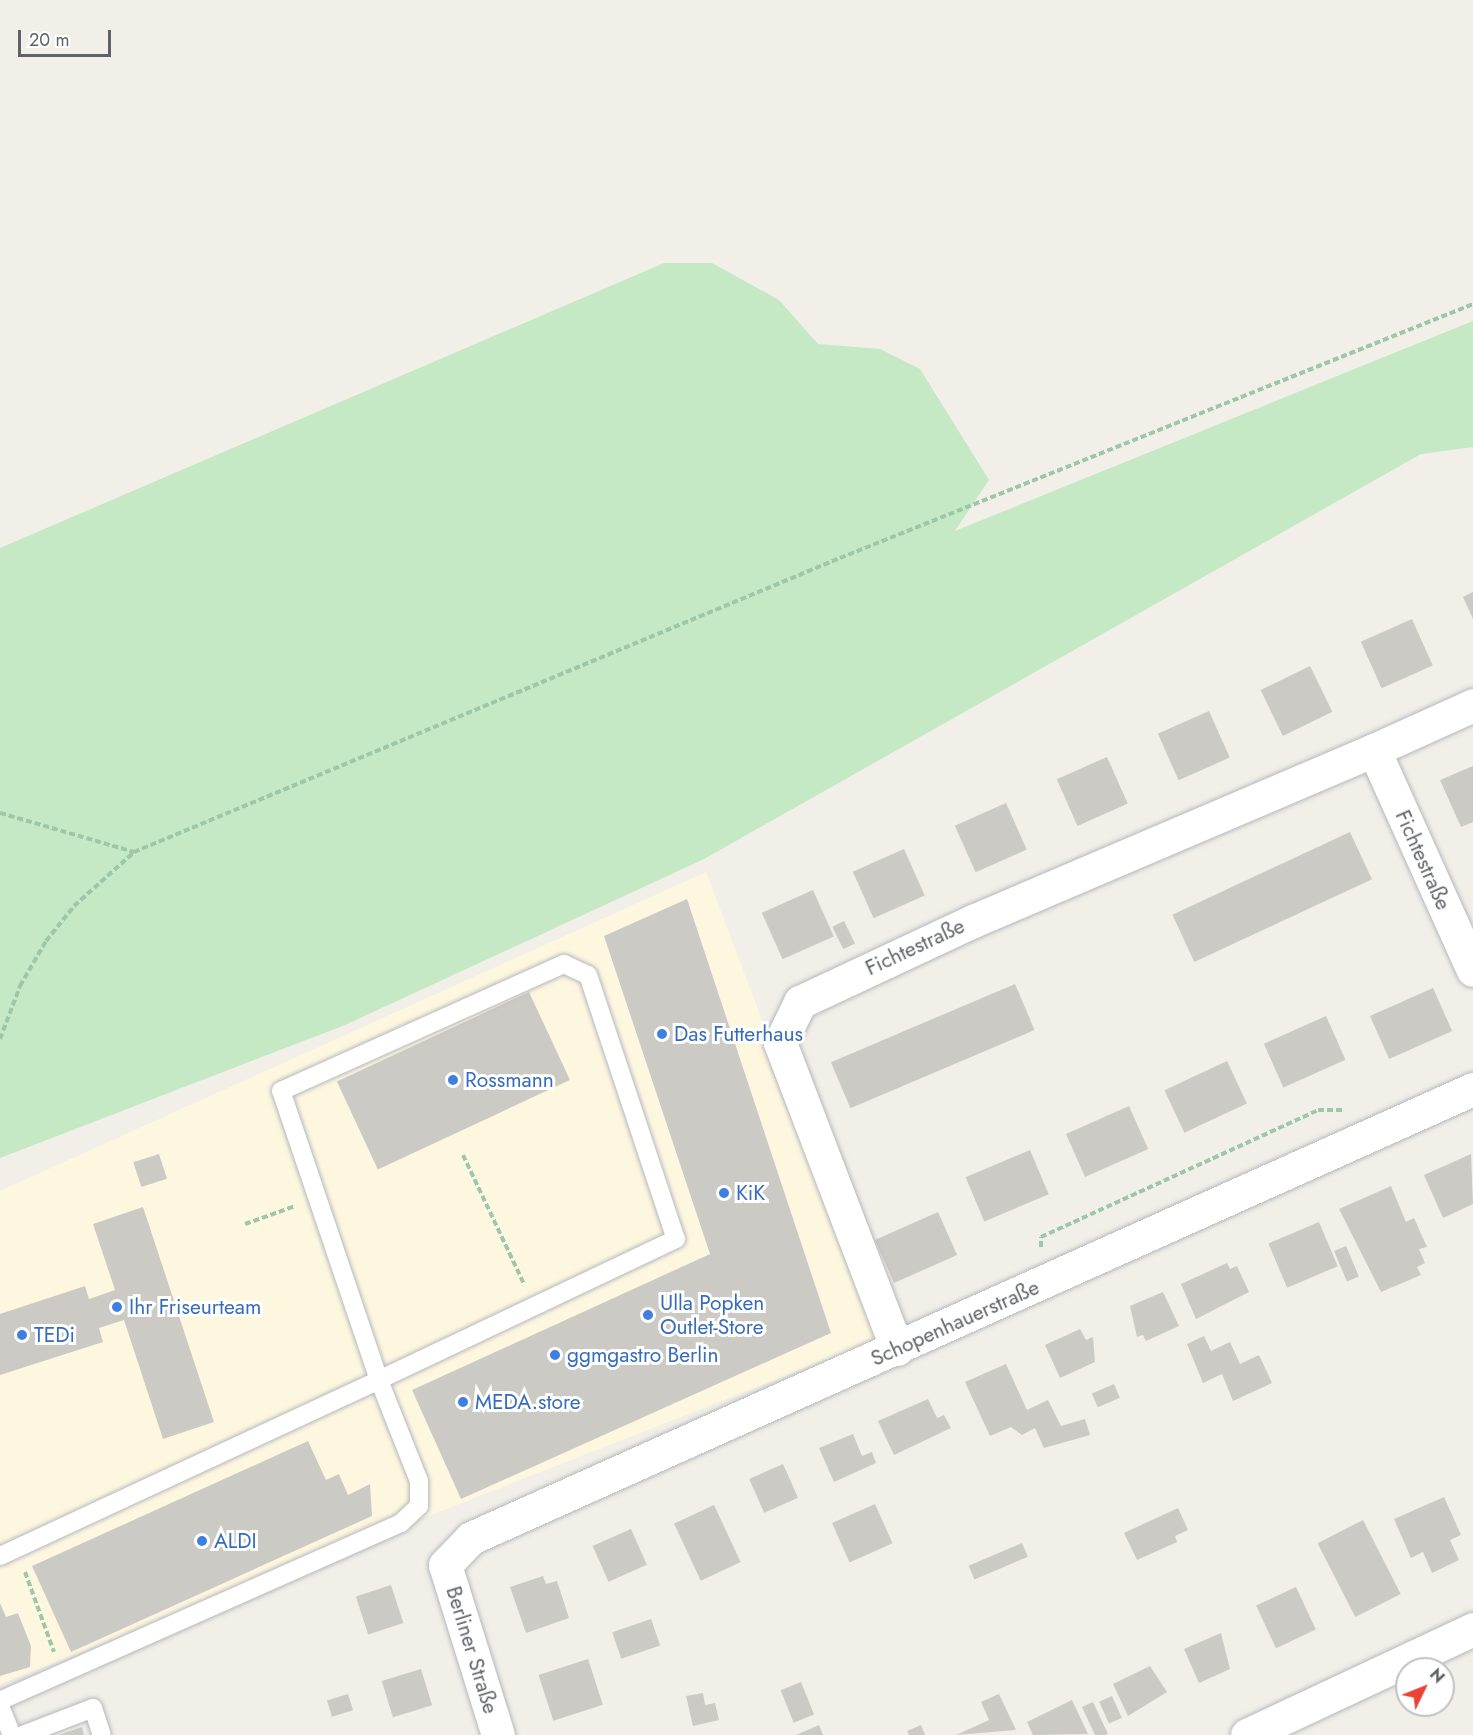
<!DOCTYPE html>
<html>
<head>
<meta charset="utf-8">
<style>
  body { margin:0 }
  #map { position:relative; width:1473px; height:1735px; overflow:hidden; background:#f1efe8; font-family:Jost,sans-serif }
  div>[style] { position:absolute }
  .commercial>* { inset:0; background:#fef7e0 }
  .green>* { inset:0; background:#c5e8c5 }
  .building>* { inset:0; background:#cccac5; transform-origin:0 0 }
  .path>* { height:4px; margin-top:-2px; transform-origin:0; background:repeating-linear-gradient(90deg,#9cc7a9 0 6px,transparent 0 9px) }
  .roads { filter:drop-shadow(0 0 2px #b5b8bc) drop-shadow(0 0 2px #b5b8bc) }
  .lane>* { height:18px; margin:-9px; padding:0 9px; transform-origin:9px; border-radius:9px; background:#fff }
  .street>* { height:33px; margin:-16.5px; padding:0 16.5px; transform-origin:16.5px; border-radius:16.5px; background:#fff }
  .secondary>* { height:33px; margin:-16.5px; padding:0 16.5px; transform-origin:16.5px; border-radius:16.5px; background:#fff }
  .dots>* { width:16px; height:16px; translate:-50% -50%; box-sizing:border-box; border:3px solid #fff; border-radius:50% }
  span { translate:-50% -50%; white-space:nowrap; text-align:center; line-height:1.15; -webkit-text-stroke:6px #fff; paint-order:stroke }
  .street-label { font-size:21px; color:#5f6368 }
  .shop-label { font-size:21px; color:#366cbe }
  .left { translate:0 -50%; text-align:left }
  .north { position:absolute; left:1395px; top:1657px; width:60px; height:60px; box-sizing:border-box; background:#fff; border:2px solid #bfc1c3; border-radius:50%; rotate:47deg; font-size:16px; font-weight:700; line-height:24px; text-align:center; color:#5f6368 }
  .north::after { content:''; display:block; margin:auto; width:21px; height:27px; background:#ea4335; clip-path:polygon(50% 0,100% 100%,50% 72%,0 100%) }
  .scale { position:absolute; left:18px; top:30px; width:93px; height:27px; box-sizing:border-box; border:3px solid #5f6368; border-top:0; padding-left:8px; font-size:18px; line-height:21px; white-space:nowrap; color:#5f6368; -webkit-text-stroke:4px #fff; paint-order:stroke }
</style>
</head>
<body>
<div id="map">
  <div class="commercial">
    <div style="clip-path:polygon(706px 872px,882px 1338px,0 1684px,0 1191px)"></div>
  </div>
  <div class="green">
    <div style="clip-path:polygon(664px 263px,712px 263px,779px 300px,818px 344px,880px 349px,920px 369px,989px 480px,955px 531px,1473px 321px,1473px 447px,1421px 454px,704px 859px,345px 1025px,0 1158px,0 548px)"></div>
  </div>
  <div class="building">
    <div style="clip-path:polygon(1473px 592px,1473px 619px,1463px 597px)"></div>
    <div style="left:1412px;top:619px;width:51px;height:56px;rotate:66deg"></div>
    <div style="left:1310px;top:666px;width:51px;height:55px;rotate:64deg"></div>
    <div style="left:1209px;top:711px;width:51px;height:56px;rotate:66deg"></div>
    <div style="left:1107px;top:757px;width:51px;height:55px;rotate:66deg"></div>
    <div style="clip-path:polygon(1473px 766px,1473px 822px,1461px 827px,1440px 780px)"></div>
    <div style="left:1006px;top:803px;width:51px;height:56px;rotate:66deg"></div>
    <div style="left:1350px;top:832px;width:52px;height:196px;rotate:65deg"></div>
    <div style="left:904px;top:849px;width:51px;height:56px;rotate:66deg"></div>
    <div style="left:813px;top:890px;width:51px;height:56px;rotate:66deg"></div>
    <div style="clip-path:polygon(687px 899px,831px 1333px,461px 1499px,412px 1390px,710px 1254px,604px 936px)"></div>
    <div style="left:844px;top:921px;width:25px;height:13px;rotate:64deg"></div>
    <div style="left:1015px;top:984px;width:50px;height:200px;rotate:67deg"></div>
    <div style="left:1433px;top:988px;width:47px;height:69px;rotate:66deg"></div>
    <div style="left:529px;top:992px;width:97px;height:212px;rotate:65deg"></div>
    <div style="left:1326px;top:1016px;width:48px;height:68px;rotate:66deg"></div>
    <div style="left:1227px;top:1061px;width:47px;height:69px;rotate:65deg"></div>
    <div style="left:1129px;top:1106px;width:47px;height:69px;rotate:66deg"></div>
    <div style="left:1030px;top:1150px;width:48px;height:70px;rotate:67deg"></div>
    <div style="left:159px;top:1154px;width:26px;height:27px;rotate:72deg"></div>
    <div style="clip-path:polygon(1471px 1154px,1473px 1204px,1443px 1218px,1424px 1175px)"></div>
    <div style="clip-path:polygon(1391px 1186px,1406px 1222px,1414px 1218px,1427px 1247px,1419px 1249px,1425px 1263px,1417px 1267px,1421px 1275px,1381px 1292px,1339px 1209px)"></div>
    <div style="clip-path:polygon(143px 1207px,214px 1422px,163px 1439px,124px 1320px,99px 1328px,103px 1342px,0 1375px,0 1314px,85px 1286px,89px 1299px,115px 1290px,93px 1224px)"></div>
    <div style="left:938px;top:1212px;width:47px;height:69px;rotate:66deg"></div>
    <div style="left:1319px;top:1222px;width:48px;height:55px;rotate:67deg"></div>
    <div style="left:1346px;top:1246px;width:33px;height:13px;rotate:67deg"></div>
    <div style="clip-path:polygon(1227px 1263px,1230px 1269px,1237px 1266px,1249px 1292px,1196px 1319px,1181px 1284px)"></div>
    <div style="clip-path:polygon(1163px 1292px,1179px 1326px,1146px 1341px,1143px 1335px,1137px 1337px,1130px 1306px)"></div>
    <div style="clip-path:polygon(1080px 1329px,1086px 1340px,1093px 1337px,1095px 1362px,1060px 1378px,1045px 1345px)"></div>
    <div style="clip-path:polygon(1204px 1336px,1211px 1351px,1230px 1342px,1240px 1364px,1259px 1355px,1272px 1383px,1233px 1401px,1222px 1374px,1203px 1383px,1187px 1344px)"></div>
    <div style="clip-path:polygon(1006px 1364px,1027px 1410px,1048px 1400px,1061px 1426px,1085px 1419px,1090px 1435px,1044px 1448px,1035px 1428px,1022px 1435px,1011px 1427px,990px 1436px,965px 1382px)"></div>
    <div style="left:1114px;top:1384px;width:15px;height:24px;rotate:67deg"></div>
    <div style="clip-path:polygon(928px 1399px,937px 1418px,944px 1415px,951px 1428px,894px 1455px,878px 1421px)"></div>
    <div style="clip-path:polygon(853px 1434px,862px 1456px,872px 1452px,876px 1463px,834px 1482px,819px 1448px)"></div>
    <div style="clip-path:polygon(308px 1441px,326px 1480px,339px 1474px,348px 1495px,370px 1484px,372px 1516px,71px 1652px,32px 1566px)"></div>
    <div style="left:783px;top:1464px;width:37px;height:37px;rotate:66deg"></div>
    <div style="clip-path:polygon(1444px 1497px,1461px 1535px,1450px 1540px,1459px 1560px,1432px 1573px,1423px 1552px,1411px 1558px,1394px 1519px)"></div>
    <div style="left:875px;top:1504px;width:43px;height:47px;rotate:66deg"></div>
    <div style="left:714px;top:1505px;width:63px;height:44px;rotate:65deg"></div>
    <div style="clip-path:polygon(1178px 1508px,1188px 1530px,1175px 1536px,1177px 1542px,1137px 1560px,1124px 1533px)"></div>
    <div style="left:1363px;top:1520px;width:83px;height:51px;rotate:63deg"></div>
    <div style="left:631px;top:1529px;width:39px;height:42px;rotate:66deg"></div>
    <div style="left:1022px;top:1543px;width:15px;height:58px;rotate:67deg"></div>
    <div style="clip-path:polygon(543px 1576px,546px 1584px,557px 1581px,569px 1618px,526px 1633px,510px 1587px)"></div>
    <div style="left:391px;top:1585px;width:40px;height:37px;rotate:72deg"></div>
    <div style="left:1296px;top:1587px;width:47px;height:44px;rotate:65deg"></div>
    <div style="clip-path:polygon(0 1603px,6px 1617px,18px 1613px,31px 1646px,30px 1667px,0 1676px)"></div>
    <div style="left:651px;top:1619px;width:28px;height:41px;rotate:71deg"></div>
    <div style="clip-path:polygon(1221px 1633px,1230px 1669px,1199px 1683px,1184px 1649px)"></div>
    <div style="left:588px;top:1659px;width:48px;height:52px;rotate:72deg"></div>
    <div style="clip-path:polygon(1150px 1666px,1167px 1692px,1128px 1716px,1113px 1684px)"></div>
    <div style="left:421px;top:1669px;width:38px;height:41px;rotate:73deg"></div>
    <div style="left:801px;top:1682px;width:35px;height:22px;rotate:68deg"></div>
    <div style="clip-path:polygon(703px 1693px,705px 1705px,715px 1703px,719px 1720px,693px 1726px,686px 1696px)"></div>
    <div style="left:348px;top:1694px;width:17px;height:22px;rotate:73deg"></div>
    <div style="clip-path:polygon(999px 1694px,1016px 1730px,956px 1735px,989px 1720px,981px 1702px)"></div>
    <div style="left:1112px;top:1696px;width:24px;height:14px;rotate:66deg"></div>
    <div style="clip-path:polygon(1072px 1700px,1088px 1734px,1033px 1735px,1027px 1722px)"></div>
    <div style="clip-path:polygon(1093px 1702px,1108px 1734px,1105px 1735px,1095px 1735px,1082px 1707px)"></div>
    <div style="clip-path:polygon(819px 1725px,823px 1735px,796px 1735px)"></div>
    <div style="clip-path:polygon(921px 1725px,925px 1735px,909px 1735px,907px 1731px)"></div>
    <div style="clip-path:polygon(82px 1727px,84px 1735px,59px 1735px)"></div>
  </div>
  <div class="path">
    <div style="left:0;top:813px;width:140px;rotate:16.2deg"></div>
    <div style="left:134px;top:852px;width:765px;rotate:-22.61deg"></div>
    <div style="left:840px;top:558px;width:682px;rotate:-21.86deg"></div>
    <div style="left:0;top:1039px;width:57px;rotate:-69.3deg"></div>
    <div style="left:20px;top:986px;width:52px;rotate:-60deg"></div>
    <div style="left:46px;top:941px;width:45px;rotate:-51.3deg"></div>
    <div style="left:74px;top:906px;width:79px;rotate:-41.9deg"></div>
    <div style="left:463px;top:1155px;width:143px;rotate:64.7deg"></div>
    <div style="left:245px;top:1224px;width:53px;rotate:-19.8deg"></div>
    <div style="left:1041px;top:1247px;width:10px;rotate:-90deg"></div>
    <div style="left:1041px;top:1237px;width:305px;rotate:-24.6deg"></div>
    <div style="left:1318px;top:1110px;width:26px"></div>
    <div style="left:25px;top:1572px;width:85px;rotate:70.1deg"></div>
  </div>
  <div class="roads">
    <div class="lane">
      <div style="left:0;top:1556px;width:418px;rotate:-24.9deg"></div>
      <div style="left:379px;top:1380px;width:305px;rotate:-108.7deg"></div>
      <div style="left:281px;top:1091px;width:310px;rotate:-24.2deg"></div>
      <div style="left:564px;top:964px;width:26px;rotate:25deg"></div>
      <div style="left:588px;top:975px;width:278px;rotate:71.6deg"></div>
      <div style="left:676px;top:1239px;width:329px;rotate:154.6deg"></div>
      <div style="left:379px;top:1380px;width:109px;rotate:68.4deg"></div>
      <div style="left:419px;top:1481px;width:25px;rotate:90deg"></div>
      <div style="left:419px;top:1506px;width:25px;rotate:137deg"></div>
      <div style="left:401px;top:1523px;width:439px;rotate:156.1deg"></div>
      <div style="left:0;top:1706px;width:31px;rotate:68deg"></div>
      <div style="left:23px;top:1735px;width:75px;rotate:-21.1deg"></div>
      <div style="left:93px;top:1708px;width:28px;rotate:72deg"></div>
    </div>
    <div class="street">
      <div style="left:1374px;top:750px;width:109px;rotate:-24.4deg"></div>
      <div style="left:897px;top:1349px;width:328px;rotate:-110.9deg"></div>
      <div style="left:780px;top:1043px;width:46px;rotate:-64deg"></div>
      <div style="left:800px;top:1002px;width:191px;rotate:-25.1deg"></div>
      <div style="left:973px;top:921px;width:436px;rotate:-23.1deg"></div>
      <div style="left:1374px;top:750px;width:241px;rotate:65.8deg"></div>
      <div style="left:498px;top:1735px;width:178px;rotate:-107.3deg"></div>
      <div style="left:445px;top:1565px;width:37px;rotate:-46deg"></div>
      <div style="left:471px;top:1538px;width:1098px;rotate:-24.14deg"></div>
    </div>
    <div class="secondary">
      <div style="left:1247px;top:1735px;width:250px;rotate:-25.1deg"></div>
    </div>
  </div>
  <div class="dots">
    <div style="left:662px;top:1034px;background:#3f7fe0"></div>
    <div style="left:453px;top:1080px;background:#3f7fe0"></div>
    <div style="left:724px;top:1193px;background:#3f7fe0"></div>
    <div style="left:117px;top:1307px;background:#3f7fe0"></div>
    <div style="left:648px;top:1315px;background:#3f7fe0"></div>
    <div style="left:22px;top:1335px;background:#3f7fe0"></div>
    <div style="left:555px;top:1355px;background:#3f7fe0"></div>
    <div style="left:463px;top:1402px;background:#3f7fe0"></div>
    <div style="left:202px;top:1541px;background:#3f7fe0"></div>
  </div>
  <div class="street-label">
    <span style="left:1423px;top:860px;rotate:66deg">Fichtestraße</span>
    <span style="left:915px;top:947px;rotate:-25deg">Fichtestraße</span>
    <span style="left:955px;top:1323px;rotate:-24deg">Schopenhauerstraße</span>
    <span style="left:472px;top:1650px;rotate:73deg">Berliner Straße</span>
  </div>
  <div class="shop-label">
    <span class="left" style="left:674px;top:1034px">Das Futterhaus</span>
    <span class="left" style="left:465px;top:1080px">Rossmann</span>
    <span class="left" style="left:736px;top:1193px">KiK</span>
    <span class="left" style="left:660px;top:1315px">Ulla Popken<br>Outlet-Store</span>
    <span class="left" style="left:129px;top:1307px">Ihr Friseurteam</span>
    <span class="left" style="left:34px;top:1335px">TEDi</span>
    <span class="left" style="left:567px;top:1355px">ggmgastro Berlin</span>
    <span class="left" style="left:475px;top:1402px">MEDA.store</span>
    <span class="left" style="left:214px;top:1541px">ALDI</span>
  </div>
  <div class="north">N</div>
  <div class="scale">20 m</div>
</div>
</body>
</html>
